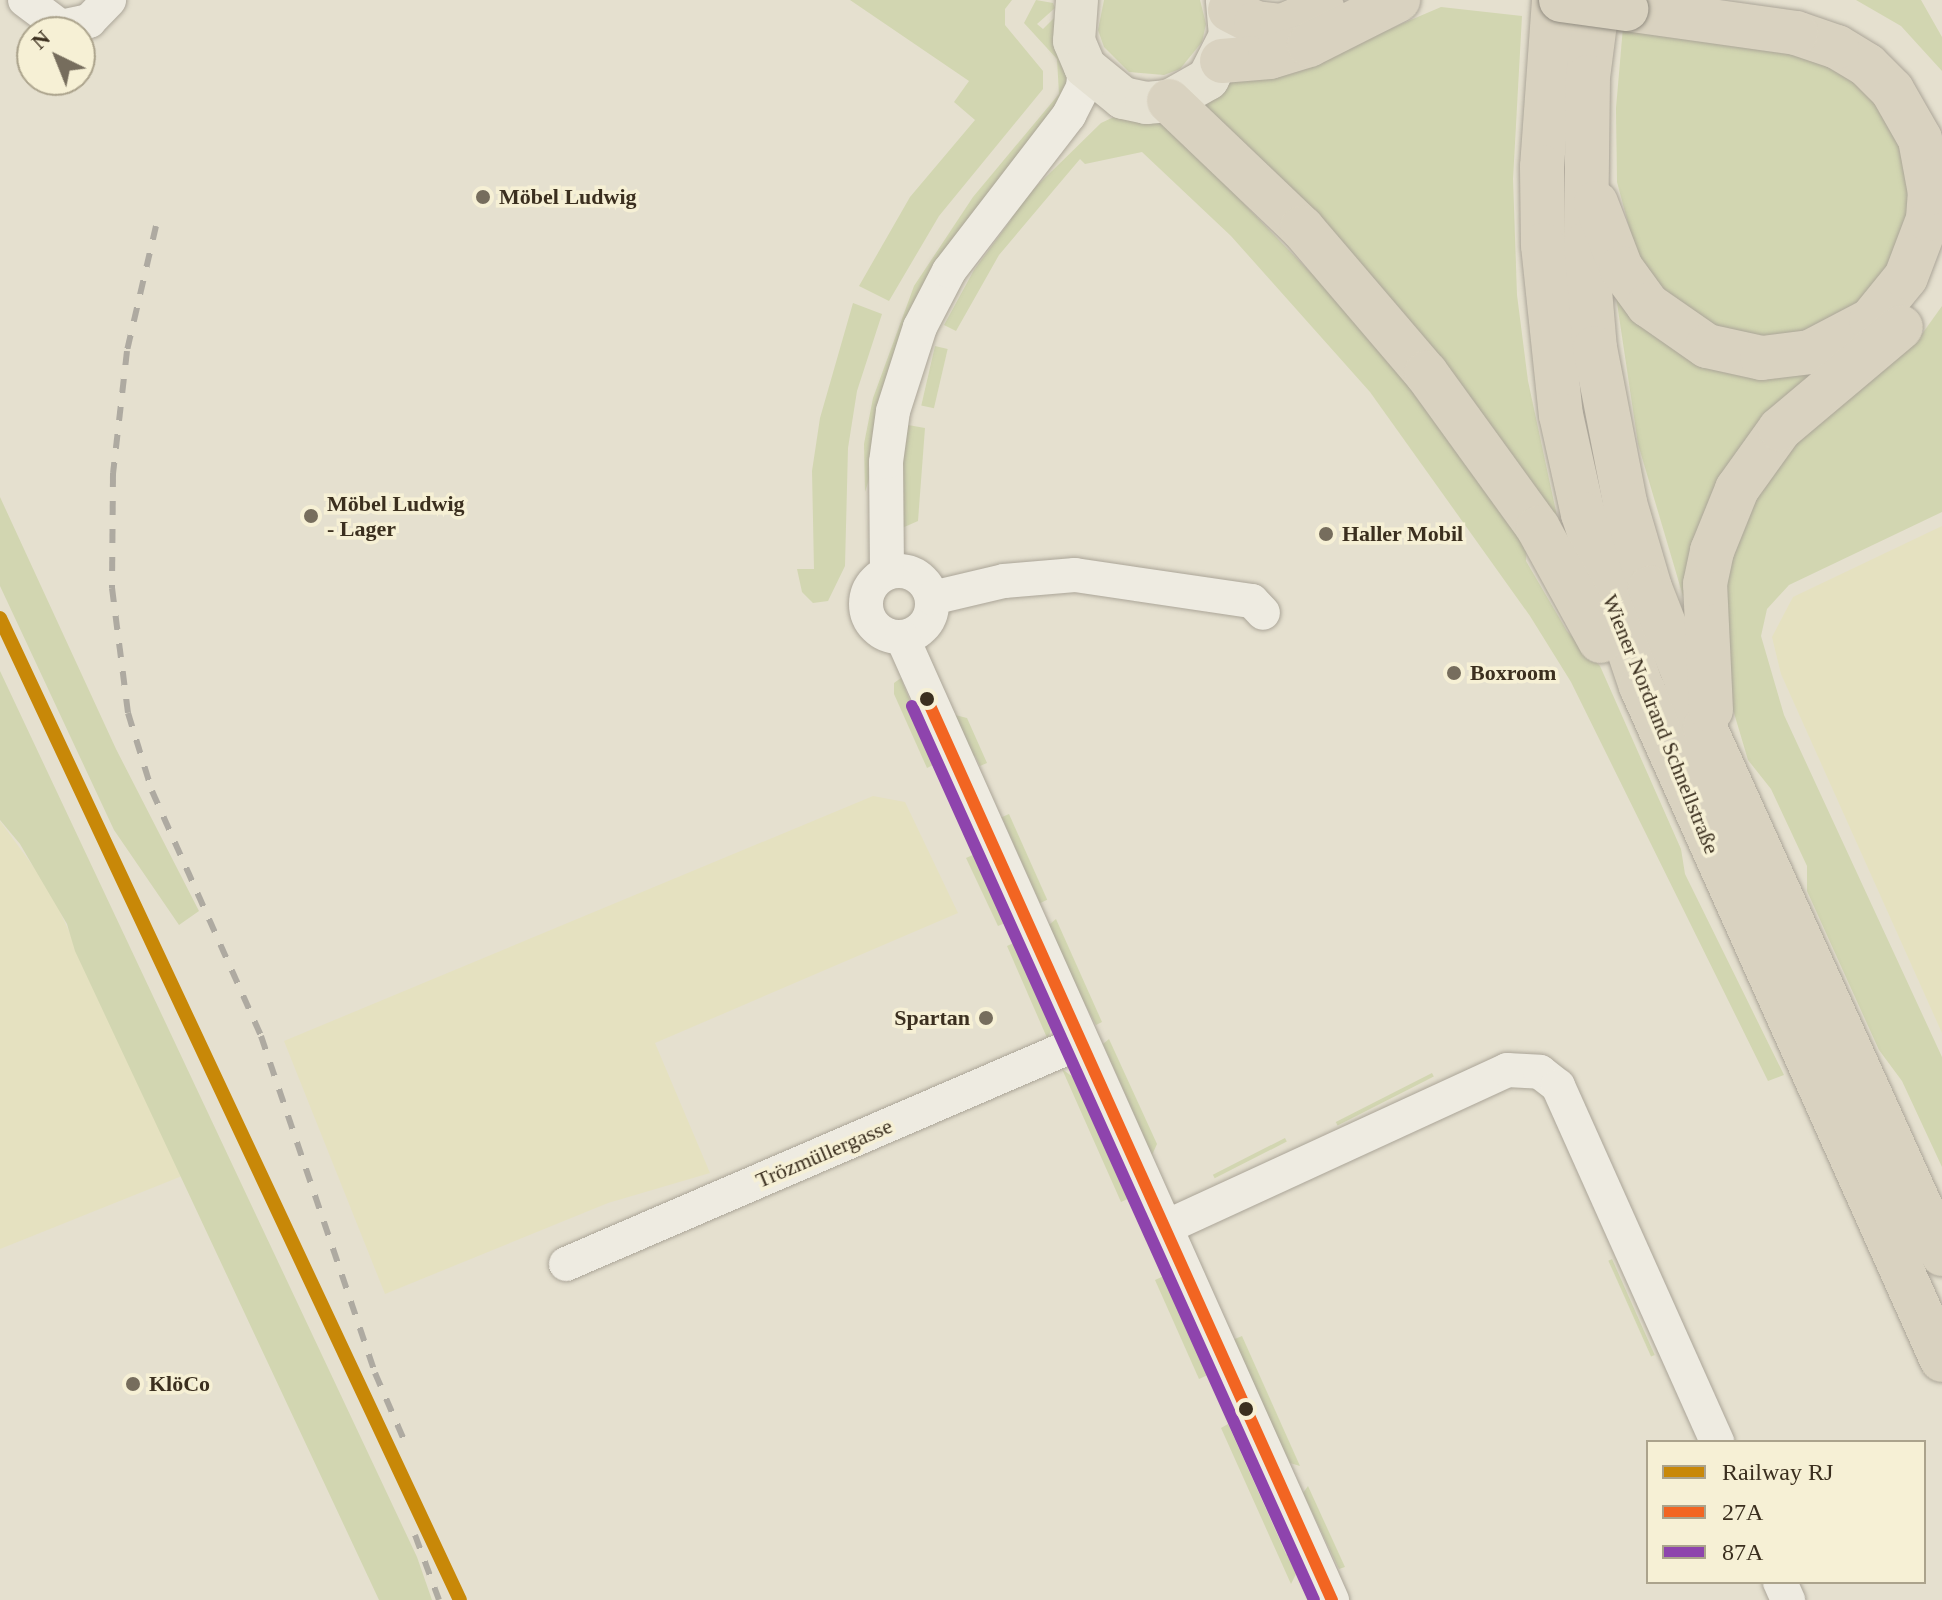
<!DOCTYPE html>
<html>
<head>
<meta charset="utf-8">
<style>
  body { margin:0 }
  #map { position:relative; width:1942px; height:1600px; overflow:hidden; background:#e5e0cf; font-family:Georgia,serif }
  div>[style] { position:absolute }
  .farmland>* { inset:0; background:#e5e1c0 }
  .green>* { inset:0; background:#d2d6b1; transform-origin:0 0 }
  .roads { filter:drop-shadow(0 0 2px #aba598) drop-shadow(0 0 2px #aba598) }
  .minor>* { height:34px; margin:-17px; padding:0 17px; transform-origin:17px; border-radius:17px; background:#eeebe1 }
  .minor>.ring { margin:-17px; padding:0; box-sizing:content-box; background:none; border:34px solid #eeebe1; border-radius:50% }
  .major>* { height:42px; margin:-21px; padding:0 21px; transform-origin:21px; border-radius:21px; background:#e5e1d2 }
  .highway>* { height:44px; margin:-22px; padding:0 22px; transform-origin:22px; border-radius:22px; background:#d9d2c0 }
  .rail>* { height:6px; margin-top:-3px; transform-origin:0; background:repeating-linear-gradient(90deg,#aeaaa1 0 14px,transparent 0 28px) }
  .bridges { filter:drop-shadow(0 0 2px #908b7f) drop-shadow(0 0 2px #908b7f) }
  .highway-bridge>* { height:44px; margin:-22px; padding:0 22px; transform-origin:22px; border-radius:22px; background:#d9d2c0 }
  .bus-1>* { height:12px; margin:-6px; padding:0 6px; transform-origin:6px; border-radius:6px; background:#f26522 }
  .bus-2>* { height:12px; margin:-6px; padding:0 6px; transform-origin:6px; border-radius:6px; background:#8e44ad }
  .rail-1>* { height:14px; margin:-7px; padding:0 7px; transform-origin:7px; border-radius:7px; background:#c88808 }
  .dots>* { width:22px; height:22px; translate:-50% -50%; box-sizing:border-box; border:4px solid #f6f0d5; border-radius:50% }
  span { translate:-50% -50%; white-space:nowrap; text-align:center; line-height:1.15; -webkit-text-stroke:7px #f6f0d5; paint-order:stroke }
  .poi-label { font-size:22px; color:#3b2f1f; font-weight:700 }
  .left { translate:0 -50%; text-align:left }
  .right { translate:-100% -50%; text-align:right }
  .street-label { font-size:22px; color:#3b2f1f }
  .legend { position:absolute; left:1646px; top:1440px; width:280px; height:144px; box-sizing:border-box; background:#f6f0d5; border:2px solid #aba38c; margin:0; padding:10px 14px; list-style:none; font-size:24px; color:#3b2f1f }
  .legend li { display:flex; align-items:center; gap:16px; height:40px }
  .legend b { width:40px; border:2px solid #aba38c }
  .north { position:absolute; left:16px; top:16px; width:80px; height:80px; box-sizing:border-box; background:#f6f0d5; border:2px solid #aba38c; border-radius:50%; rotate:317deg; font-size:22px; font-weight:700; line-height:32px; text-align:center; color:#3b2f1f }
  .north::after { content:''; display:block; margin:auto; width:28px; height:36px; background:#766d5d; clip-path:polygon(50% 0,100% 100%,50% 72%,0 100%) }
</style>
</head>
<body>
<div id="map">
  <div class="farmland">
    <div style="clip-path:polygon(1942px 526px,1942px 1033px,1781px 674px,1772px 637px,1793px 597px)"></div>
    <div style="clip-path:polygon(873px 796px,905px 802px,958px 913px,655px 1043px,710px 1173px,608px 1203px,385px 1294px,284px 1041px)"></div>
    <div style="clip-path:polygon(0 821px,49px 888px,182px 1176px,0 1249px)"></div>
  </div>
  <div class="green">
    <div style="clip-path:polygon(850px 0,1012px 0,1005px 9px,1005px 25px,1043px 71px,1043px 89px,939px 216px,889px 301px,859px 286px,910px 197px,975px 120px,954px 102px,969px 81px)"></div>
    <div style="clip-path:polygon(1036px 0,1053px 3px,1055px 8px,1037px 24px,1043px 29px,1057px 15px,1068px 79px,1064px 91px,1053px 112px,940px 260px,865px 492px,864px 444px,873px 398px,914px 286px,973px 197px,1059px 94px,1057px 59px,1024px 23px)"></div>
    <div style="clip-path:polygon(1104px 0,1200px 0,1206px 24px,1202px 42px,1180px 69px,1164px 75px,1129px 72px,1104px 47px,1098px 30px)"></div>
    <div style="clip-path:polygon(1856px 0,1921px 0,1942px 37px,1942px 71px,1901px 26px)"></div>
    <div style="clip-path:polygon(1441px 7px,1522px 16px,1513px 179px,1517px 295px,1528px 381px,1563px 544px,1198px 105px,1225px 83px,1299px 68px)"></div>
    <div style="clip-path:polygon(1623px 27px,1774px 46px,1852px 73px,1903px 136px,1914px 202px,1879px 288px,1834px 324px,1763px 340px,1706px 327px,1640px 268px,1617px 182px,1616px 108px)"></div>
    <div style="clip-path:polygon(1116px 116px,1161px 118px,1310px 272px,1340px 297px,1527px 541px,1526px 561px,1567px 631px,1600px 666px,1681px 849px,1685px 874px,1784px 1075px,1768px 1081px,1571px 682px,1530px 616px,1370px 392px,1231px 236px,1142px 152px,1085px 164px,1080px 159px,999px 255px,956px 331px,944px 325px,974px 270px,1011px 220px,1006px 216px,1101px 123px)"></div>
    <div style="clip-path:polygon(1613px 276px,1646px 318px,1838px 352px,1692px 593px,1683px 596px,1638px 444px)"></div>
    <div style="clip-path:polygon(853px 303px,882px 314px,857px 391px,848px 448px,845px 566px,828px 601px,813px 603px,802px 592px,797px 569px,814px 569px,812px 471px,820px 418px)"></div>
    <div style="clip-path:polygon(1942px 306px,1942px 512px,1789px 585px,1767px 609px,1761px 636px,1784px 715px,1942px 1057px,1942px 1167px,1902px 1081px,1879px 1050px,1807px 891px,1807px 866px,1771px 789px,1748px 760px,1726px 686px,1726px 557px,1772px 463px,1922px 334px)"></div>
    <div style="left:935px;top:346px;width:13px;height:61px;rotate:13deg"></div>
    <div style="clip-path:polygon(908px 425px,925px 428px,918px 521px,902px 528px,901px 459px)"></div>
    <div style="clip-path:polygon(0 497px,116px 749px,199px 911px,179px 925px,114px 830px,0 586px)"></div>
    <div style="clip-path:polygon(0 671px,417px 1557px,432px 1600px,379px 1600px,75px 951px,67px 924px,20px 844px,0 820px)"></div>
    <div style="clip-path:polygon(901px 678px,935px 764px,927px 768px,894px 694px,894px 683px)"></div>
    <div style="clip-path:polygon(955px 715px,967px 718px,987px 763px,980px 766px,975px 756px,970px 758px)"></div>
    <div style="left:1009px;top:814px;width:94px;height:8px;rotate:66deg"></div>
    <div style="clip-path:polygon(975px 854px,1005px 923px,998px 926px,966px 858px)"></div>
    <div style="clip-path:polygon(1056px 919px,1102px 1022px,1096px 1025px,1044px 929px)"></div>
    <div style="clip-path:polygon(1020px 940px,1054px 1017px,1048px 1040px,1007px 946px)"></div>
    <div style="clip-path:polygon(1109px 1039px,1157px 1144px,1152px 1155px,1103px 1044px)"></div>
    <div style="clip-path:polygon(1062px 1069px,1084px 1085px,1089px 1096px,1084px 1100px,1115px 1171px,1122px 1170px,1134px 1196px,1121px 1202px)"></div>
    <div style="left:1432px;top:1073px;width:4px;height:108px;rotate:63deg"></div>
    <div style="left:1285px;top:1138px;width:4px;height:81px;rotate:63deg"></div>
    <div style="left:1612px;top:1259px;width:105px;height:4px;rotate:66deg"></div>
    <div style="clip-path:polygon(1166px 1275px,1212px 1373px,1199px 1379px,1155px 1280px)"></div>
    <div style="clip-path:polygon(1242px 1336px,1300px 1466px,1290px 1463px,1230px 1341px)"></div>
    <div style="clip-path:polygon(1228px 1424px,1286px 1554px,1294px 1552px,1297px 1572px,1291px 1584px,1221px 1428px)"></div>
    <div style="clip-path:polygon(1308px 1486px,1345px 1567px,1339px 1569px,1303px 1493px)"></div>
  </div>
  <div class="roads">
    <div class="minor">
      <div style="left:25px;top:0;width:45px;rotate:36.9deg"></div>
      <div style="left:61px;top:27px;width:29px;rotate:-12deg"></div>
      <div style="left:89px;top:21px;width:29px;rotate:-46deg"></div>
      <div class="ring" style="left:866px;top:571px;width:32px;height:32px"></div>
      <div style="left:887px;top:572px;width:110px;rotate:-90.5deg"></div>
      <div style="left:886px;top:462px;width:51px;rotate:-82.2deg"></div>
      <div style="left:893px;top:411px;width:88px;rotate:-72.2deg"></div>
      <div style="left:920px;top:327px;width:63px;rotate:-62.6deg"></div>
      <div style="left:949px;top:271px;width:197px;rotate:-52.4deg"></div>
      <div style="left:1069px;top:115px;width:30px;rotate:-63deg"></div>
      <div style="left:1083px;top:88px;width:21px;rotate:-85deg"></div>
      <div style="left:932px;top:598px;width:74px;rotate:-13.3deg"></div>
      <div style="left:1004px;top:581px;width:71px;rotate:-4.8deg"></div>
      <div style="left:1075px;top:575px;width:179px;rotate:8.4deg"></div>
      <div style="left:1252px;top:601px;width:16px;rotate:47deg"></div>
      <div style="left:902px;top:637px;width:1055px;rotate:65.94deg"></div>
      <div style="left:1164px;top:1228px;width:378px;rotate:-24.7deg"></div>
      <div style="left:1507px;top:1070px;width:33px;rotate:3deg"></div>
      <div style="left:1540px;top:1072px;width:23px;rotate:38deg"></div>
      <div style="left:1558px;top:1086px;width:390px;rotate:65.9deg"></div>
      <div style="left:566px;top:1264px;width:561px;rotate:-23.32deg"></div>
      <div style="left:1780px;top:1582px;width:20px;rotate:66deg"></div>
    </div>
    <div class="major">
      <div style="left:1077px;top:0;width:41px;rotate:94.2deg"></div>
      <div style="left:1074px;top:41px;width:28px;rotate:67deg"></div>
      <div style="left:1085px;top:67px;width:49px;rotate:39.2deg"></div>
      <div style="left:1123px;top:98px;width:24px;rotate:12deg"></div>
      <div style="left:1146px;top:103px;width:23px;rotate:-5deg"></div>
      <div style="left:1169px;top:101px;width:45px;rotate:-29.4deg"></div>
      <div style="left:1208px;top:79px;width:48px;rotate:-62.9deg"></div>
      <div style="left:1230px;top:36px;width:36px;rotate:-95deg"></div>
    </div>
    <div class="highway">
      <div style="left:1554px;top:0;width:167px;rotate:94.1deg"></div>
      <div style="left:1542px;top:167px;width:78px;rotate:89.3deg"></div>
      <div style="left:1543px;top:245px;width:171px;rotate:84deg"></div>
      <div style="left:1561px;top:415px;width:101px;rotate:77.5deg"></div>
      <div style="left:1583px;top:514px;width:182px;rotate:71.4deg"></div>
      <div style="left:1641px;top:686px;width:738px;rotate:65.94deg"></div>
      <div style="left:1598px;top:0;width:78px;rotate:97.4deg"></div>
      <div style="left:1588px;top:77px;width:167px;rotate:90.7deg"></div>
      <div style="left:1586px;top:244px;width:104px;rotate:85.1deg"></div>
      <div style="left:1595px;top:348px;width:158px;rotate:79deg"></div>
      <div style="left:1625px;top:503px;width:89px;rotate:73.6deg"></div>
      <div style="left:1650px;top:588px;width:150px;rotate:68.6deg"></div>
      <div style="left:1705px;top:728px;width:577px;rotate:65.75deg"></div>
      <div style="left:1230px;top:10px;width:29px;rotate:27deg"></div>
      <div style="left:1256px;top:23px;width:26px;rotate:7deg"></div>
      <div style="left:1282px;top:26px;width:44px;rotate:-22.5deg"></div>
      <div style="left:1222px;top:61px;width:48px;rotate:-4.8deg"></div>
      <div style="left:1270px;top:57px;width:41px;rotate:-17.1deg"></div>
      <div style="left:1309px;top:45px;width:100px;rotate:-26.8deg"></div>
      <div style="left:1169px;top:101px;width:184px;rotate:43.7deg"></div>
      <div style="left:1302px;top:228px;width:191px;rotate:49.5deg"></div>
      <div style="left:1426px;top:373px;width:191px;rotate:54.1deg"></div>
      <div style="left:1538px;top:528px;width:129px;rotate:61.2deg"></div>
      <div style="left:1596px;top:203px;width:70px;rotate:69deg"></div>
      <div style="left:1621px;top:268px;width:46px;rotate:53.9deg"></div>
      <div style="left:1648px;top:305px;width:72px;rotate:34.8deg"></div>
      <div style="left:1707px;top:346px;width:56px;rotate:12.3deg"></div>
      <div style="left:1762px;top:358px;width:48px;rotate:-7.1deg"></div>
      <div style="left:1810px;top:352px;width:69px;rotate:-27.7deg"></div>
      <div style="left:1871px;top:320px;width:55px;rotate:-50.9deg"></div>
      <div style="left:1906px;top:277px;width:62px;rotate:-69.2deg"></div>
      <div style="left:1928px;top:219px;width:26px;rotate:-86deg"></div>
      <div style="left:1930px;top:193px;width:55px;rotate:-100.5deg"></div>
      <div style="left:1920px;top:139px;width:56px;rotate:-119.7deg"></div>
      <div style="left:1892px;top:90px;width:35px;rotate:-135deg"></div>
      <div style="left:1867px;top:65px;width:35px;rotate:-149deg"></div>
      <div style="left:1837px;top:47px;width:43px;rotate:-161.1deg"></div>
      <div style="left:1796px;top:33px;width:172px;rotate:-172deg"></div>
      <div style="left:1711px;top:710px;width:126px;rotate:-92.7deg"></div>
      <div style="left:1705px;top:584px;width:34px;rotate:-78deg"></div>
      <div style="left:1712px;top:551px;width:67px;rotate:-68deg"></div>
      <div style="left:1737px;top:489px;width:74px;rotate:-54.4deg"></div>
      <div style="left:1780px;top:429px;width:158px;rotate:-40.1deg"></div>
    </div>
  </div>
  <div class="rail">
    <div style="left:156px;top:226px;width:128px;rotate:103.1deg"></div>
    <div style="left:127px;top:351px;width:123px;rotate:96.5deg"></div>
    <div style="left:113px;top:473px;width:115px;rotate:90.5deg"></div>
    <div style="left:112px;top:588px;width:126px;rotate:82.7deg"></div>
    <div style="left:128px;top:713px;width:82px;rotate:72.9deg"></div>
    <div style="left:152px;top:791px;width:268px;rotate:66deg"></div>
    <div style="left:261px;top:1036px;width:356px;rotate:71.3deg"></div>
    <div style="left:375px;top:1373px;width:73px;rotate:66.6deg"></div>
    <div style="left:415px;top:1535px;width:69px;rotate:69.7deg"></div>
  </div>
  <div class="bridges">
    <div class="highway-bridge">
      <div style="left:1561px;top:0;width:66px;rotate:7.9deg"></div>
    </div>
  </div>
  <div class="bus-1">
    <div style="left:927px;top:699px;width:988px;rotate:65.8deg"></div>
  </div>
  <div class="bus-2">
    <div style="left:912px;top:706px;width:980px;rotate:65.79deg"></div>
  </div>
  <div class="rail-1">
    <div style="left:0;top:618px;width:1084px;rotate:64.9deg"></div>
  </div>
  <div class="dots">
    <div style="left:483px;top:197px;background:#766d5d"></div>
    <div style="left:311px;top:516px;background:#766d5d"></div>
    <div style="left:1326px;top:534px;background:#766d5d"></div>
    <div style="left:1454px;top:673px;background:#766d5d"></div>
    <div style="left:927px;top:699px;background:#3b2f1f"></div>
    <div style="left:986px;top:1018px;background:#766d5d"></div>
    <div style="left:133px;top:1384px;background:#766d5d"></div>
    <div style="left:1246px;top:1409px;background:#3b2f1f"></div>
  </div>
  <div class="poi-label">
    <span class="left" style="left:499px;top:197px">Möbel Ludwig</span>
    <span class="left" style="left:327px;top:516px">Möbel Ludwig<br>- Lager</span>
    <span class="left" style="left:1342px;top:534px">Haller Mobil</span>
    <span class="left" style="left:1470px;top:673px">Boxroom</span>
    <span class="right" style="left:970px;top:1018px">Spartan</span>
    <span class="left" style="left:149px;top:1384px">KlöCo</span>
  </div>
  <div class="street-label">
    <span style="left:1661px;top:724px;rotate:68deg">Wiener Nordrand Schnellstraße</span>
    <span style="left:824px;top:1153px;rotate:-23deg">Trözmüllergasse</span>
  </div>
  <ul class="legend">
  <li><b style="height:10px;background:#c88808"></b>Railway RJ</li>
  <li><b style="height:10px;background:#f26522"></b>27A</li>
  <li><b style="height:10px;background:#8e44ad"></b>87A</li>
  </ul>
  <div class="north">N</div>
</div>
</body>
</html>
